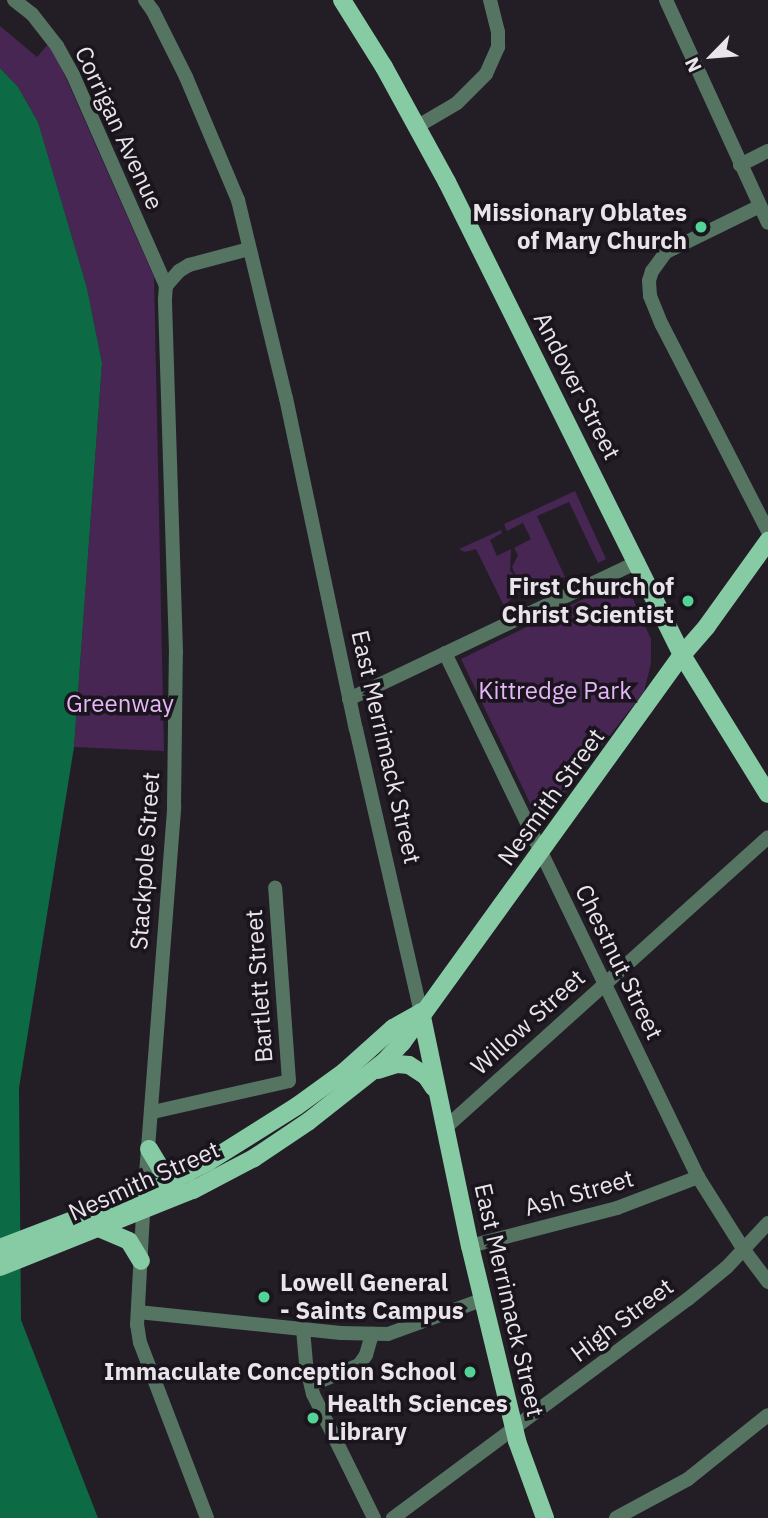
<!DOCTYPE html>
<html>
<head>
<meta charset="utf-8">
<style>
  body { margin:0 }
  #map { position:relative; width:768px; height:1518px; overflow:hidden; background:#231d26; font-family:"IBM Plex Sans",sans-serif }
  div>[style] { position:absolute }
  .green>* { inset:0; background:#472653 }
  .water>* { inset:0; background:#0c6b45 }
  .minor>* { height:14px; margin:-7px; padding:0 7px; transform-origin:7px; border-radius:7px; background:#557462 }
  .major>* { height:18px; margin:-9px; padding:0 9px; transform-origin:9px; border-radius:9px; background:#87cba5 }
  .dots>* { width:19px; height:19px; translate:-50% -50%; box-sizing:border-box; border:4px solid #1a141c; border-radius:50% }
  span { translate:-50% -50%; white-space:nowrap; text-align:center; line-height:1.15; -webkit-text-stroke:7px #1a141c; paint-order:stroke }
  .street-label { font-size:24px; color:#e8e4ea }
  .poi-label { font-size:24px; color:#e8e4ea; font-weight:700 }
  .right { translate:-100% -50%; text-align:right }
  .left { translate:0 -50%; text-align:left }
  .park-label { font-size:24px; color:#e7b5f9 }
  .north { position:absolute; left:677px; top:21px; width:70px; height:70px; -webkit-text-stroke:5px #1a141c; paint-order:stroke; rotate:245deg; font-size:19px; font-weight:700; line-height:28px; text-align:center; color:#e8e4ea }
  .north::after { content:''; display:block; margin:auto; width:24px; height:32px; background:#e8e4ea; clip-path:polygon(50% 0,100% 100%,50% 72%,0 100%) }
</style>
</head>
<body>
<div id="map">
  <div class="green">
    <div style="clip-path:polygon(0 26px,37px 57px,50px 42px,154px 277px,164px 751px,74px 747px,102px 363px,87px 288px,38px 122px,18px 87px,0 68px)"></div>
    <div style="clip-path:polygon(575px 491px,606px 559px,598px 563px,569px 502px,537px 516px,565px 577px,544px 581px,516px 576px,512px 567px,518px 555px,514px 548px,531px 539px,523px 523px,507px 531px,504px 524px)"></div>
    <div style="clip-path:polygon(501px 530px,502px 533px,490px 540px,497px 556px,511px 549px,510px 571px,521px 581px,516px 594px,504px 606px,476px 549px,465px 552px,459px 549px)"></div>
    <div style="clip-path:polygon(624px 579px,651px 639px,651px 663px,644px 692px,540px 824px,461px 659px)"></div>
  </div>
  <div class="water">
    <div style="clip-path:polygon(0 68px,18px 87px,38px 122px,87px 288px,102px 363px,74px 747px,19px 1088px,21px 1320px,98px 1518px,0 1518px)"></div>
  </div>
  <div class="minor">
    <div style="left:14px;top:0;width:23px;rotate:38deg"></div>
    <div style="left:32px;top:14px;width:41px;rotate:52deg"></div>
    <div style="left:57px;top:46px;width:33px;rotate:61deg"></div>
    <div style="left:73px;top:75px;width:231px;rotate:66.2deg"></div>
    <div style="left:145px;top:0;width:14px;rotate:54deg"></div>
    <div style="left:153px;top:11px;width:74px;rotate:63.4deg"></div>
    <div style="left:186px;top:77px;width:134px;rotate:67.1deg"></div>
    <div style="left:238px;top:200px;width:204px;rotate:76.4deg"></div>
    <div style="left:286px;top:398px;width:338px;rotate:78.1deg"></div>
    <div style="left:356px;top:729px;width:290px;rotate:77.1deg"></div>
    <div style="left:666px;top:0;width:245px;rotate:65.4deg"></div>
    <div style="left:418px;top:126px;width:45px;rotate:-30.5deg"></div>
    <div style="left:457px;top:103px;width:41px;rotate:-45deg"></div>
    <div style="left:486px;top:74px;width:30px;rotate:-66deg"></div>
    <div style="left:498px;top:47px;width:15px;rotate:-90deg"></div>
    <div style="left:498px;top:32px;width:33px;rotate:-104deg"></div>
    <div style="left:740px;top:165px;width:31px;rotate:-27deg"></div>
    <div style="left:760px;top:206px;width:105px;rotate:153.9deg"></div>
    <div style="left:666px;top:252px;width:24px;rotate:126deg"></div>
    <div style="left:652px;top:271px;width:10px;rotate:107deg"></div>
    <div style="left:649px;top:281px;width:15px;rotate:86deg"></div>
    <div style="left:650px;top:296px;width:31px;rotate:68deg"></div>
    <div style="left:662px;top:325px;width:232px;rotate:62.8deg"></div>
    <div style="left:445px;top:653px;width:582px;rotate:64.23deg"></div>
    <div style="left:698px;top:1177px;width:86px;rotate:57.8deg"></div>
    <div style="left:744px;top:1250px;width:40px;rotate:53deg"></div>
    <div style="left:349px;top:699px;width:320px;rotate:-25.4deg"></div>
    <div style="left:153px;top:1112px;width:139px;rotate:-12.8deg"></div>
    <div style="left:289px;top:1081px;width:194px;rotate:-94.1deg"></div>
    <div style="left:444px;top:1129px;width:436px;rotate:-42deg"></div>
    <div style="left:470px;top:1246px;width:152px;rotate:-14.5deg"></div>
    <div style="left:617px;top:1208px;width:87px;rotate:-20.9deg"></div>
    <div style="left:138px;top:1312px;width:204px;rotate:5.9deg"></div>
    <div style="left:341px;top:1333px;width:47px;rotate:1.2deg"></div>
    <div style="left:388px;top:1334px;width:102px;rotate:-20deg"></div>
    <div style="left:303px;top:1329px;width:35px;rotate:85deg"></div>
    <div style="left:306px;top:1364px;width:31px;rotate:77deg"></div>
    <div style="left:313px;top:1394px;width:138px;rotate:63.8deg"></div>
    <div style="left:311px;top:1385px;width:52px;rotate:-22.6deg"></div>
    <div style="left:359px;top:1365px;width:12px;rotate:-55deg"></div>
    <div style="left:366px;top:1355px;width:22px;rotate:-74deg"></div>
    <div style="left:207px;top:1518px;width:187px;rotate:-110.9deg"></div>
    <div style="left:140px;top:1343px;width:18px;rotate:-99deg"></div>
    <div style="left:137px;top:1325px;width:112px;rotate:-86.9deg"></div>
    <div style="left:143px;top:1213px;width:408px;rotate:-85.6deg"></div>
    <div style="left:174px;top:806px;width:154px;rotate:-89.3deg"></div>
    <div style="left:176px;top:652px;width:353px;rotate:-91.8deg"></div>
    <div style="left:165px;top:299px;width:13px;rotate:-86deg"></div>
    <div style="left:166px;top:286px;width:20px;rotate:-49deg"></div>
    <div style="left:179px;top:271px;width:12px;rotate:-31deg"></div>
    <div style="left:189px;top:265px;width:62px;rotate:-14.9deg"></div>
    <div style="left:393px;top:1518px;width:367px;rotate:-36.6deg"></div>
    <div style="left:688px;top:1299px;width:50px;rotate:-39.4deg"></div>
    <div style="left:727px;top:1267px;width:60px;rotate:-47deg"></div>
    <div style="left:616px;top:1518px;width:82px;rotate:-28.4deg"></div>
    <div style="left:688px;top:1479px;width:102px;rotate:-38.7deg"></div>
  </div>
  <div class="major">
    <div style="left:342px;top:0;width:79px;rotate:57.9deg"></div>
    <div style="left:384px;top:67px;width:131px;rotate:61.3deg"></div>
    <div style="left:447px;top:182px;width:528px;rotate:63.58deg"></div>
    <div style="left:682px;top:655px;width:163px;rotate:58.3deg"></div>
    <div style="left:421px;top:1012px;width:239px;rotate:78.2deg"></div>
    <div style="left:470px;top:1246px;width:201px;rotate:76.4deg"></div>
    <div style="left:517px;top:1441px;width:82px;rotate:70deg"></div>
    <div style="left:378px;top:1070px;width:20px;rotate:-18deg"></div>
    <div style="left:397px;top:1064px;width:12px;rotate:5deg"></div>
    <div style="left:409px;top:1065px;width:20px;rotate:33deg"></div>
    <div style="left:426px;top:1076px;width:14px;rotate:56deg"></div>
    <div style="left:149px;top:1149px;width:23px;rotate:59deg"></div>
    <div style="left:161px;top:1169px;width:14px;rotate:21deg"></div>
    <div style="left:174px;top:1174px;width:14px;rotate:-4deg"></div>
    <div style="left:101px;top:1229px;width:30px;rotate:23deg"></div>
    <div style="left:129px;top:1241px;width:23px;rotate:59deg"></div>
    <div style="left:0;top:1248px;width:170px;rotate:-21deg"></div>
    <div style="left:159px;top:1187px;width:55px;rotate:-27deg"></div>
    <div style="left:208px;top:1162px;width:105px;rotate:-32.2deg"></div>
    <div style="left:297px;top:1106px;width:58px;rotate:-35.9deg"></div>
    <div style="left:344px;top:1072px;width:66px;rotate:-41.9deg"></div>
    <div style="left:393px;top:1028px;width:29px;rotate:-29deg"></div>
    <div style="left:0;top:1267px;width:208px;rotate:-21.8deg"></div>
    <div style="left:193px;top:1190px;width:69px;rotate:-27.7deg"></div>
    <div style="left:254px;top:1158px;width:66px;rotate:-33.9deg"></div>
    <div style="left:309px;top:1121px;width:97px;rotate:-38.3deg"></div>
    <div style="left:385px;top:1061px;width:25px;rotate:-47deg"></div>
    <div style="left:402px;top:1043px;width:478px;rotate:-54.2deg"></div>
    <div style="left:682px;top:655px;width:38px;rotate:-49deg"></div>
    <div style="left:707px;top:626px;width:105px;rotate:-54.3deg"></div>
  </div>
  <div class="dots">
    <div style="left:701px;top:227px;background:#54d396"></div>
    <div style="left:688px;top:601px;background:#54d396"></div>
    <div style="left:264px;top:1297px;background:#54d396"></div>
    <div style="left:470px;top:1372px;background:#54d396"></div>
    <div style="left:313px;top:1418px;background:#54d396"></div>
  </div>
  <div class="street-label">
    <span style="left:119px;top:128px;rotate:65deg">Corrigan Avenue</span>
    <span style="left:577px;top:386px;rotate:63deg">Andover Street</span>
    <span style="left:386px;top:747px;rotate:77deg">East Merrimack Street</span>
    <span style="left:551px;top:797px;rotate:-54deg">Nesmith Street</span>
    <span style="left:145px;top:861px;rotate:-86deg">Stackpole Street</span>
    <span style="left:619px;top:962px;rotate:64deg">Chestnut Street</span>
    <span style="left:259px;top:986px;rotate:-94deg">Bartlett Street</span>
    <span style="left:528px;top:1022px;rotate:-42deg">Willow Street</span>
    <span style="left:144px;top:1181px;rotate:-24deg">Nesmith Street</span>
    <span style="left:579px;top:1193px;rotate:-16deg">Ash Street</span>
    <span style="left:509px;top:1300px;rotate:77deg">East Merrimack Street</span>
    <span style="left:622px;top:1320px;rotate:-37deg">High Street</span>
  </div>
  <div class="poi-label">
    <span class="right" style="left:687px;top:227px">Missionary Oblates<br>of Mary Church</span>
    <span class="right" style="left:674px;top:601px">First Church of<br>Christ Scientist</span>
    <span class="left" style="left:280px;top:1297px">Lowell General<br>- Saints Campus</span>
    <span class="right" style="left:456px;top:1372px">Immaculate Conception School</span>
    <span class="left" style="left:327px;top:1418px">Health Sciences<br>Library</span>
  </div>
  <div class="park-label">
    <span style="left:555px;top:691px">Kittredge Park</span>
    <span style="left:120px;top:704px">Greenway</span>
  </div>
  <div class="north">N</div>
</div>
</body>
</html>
